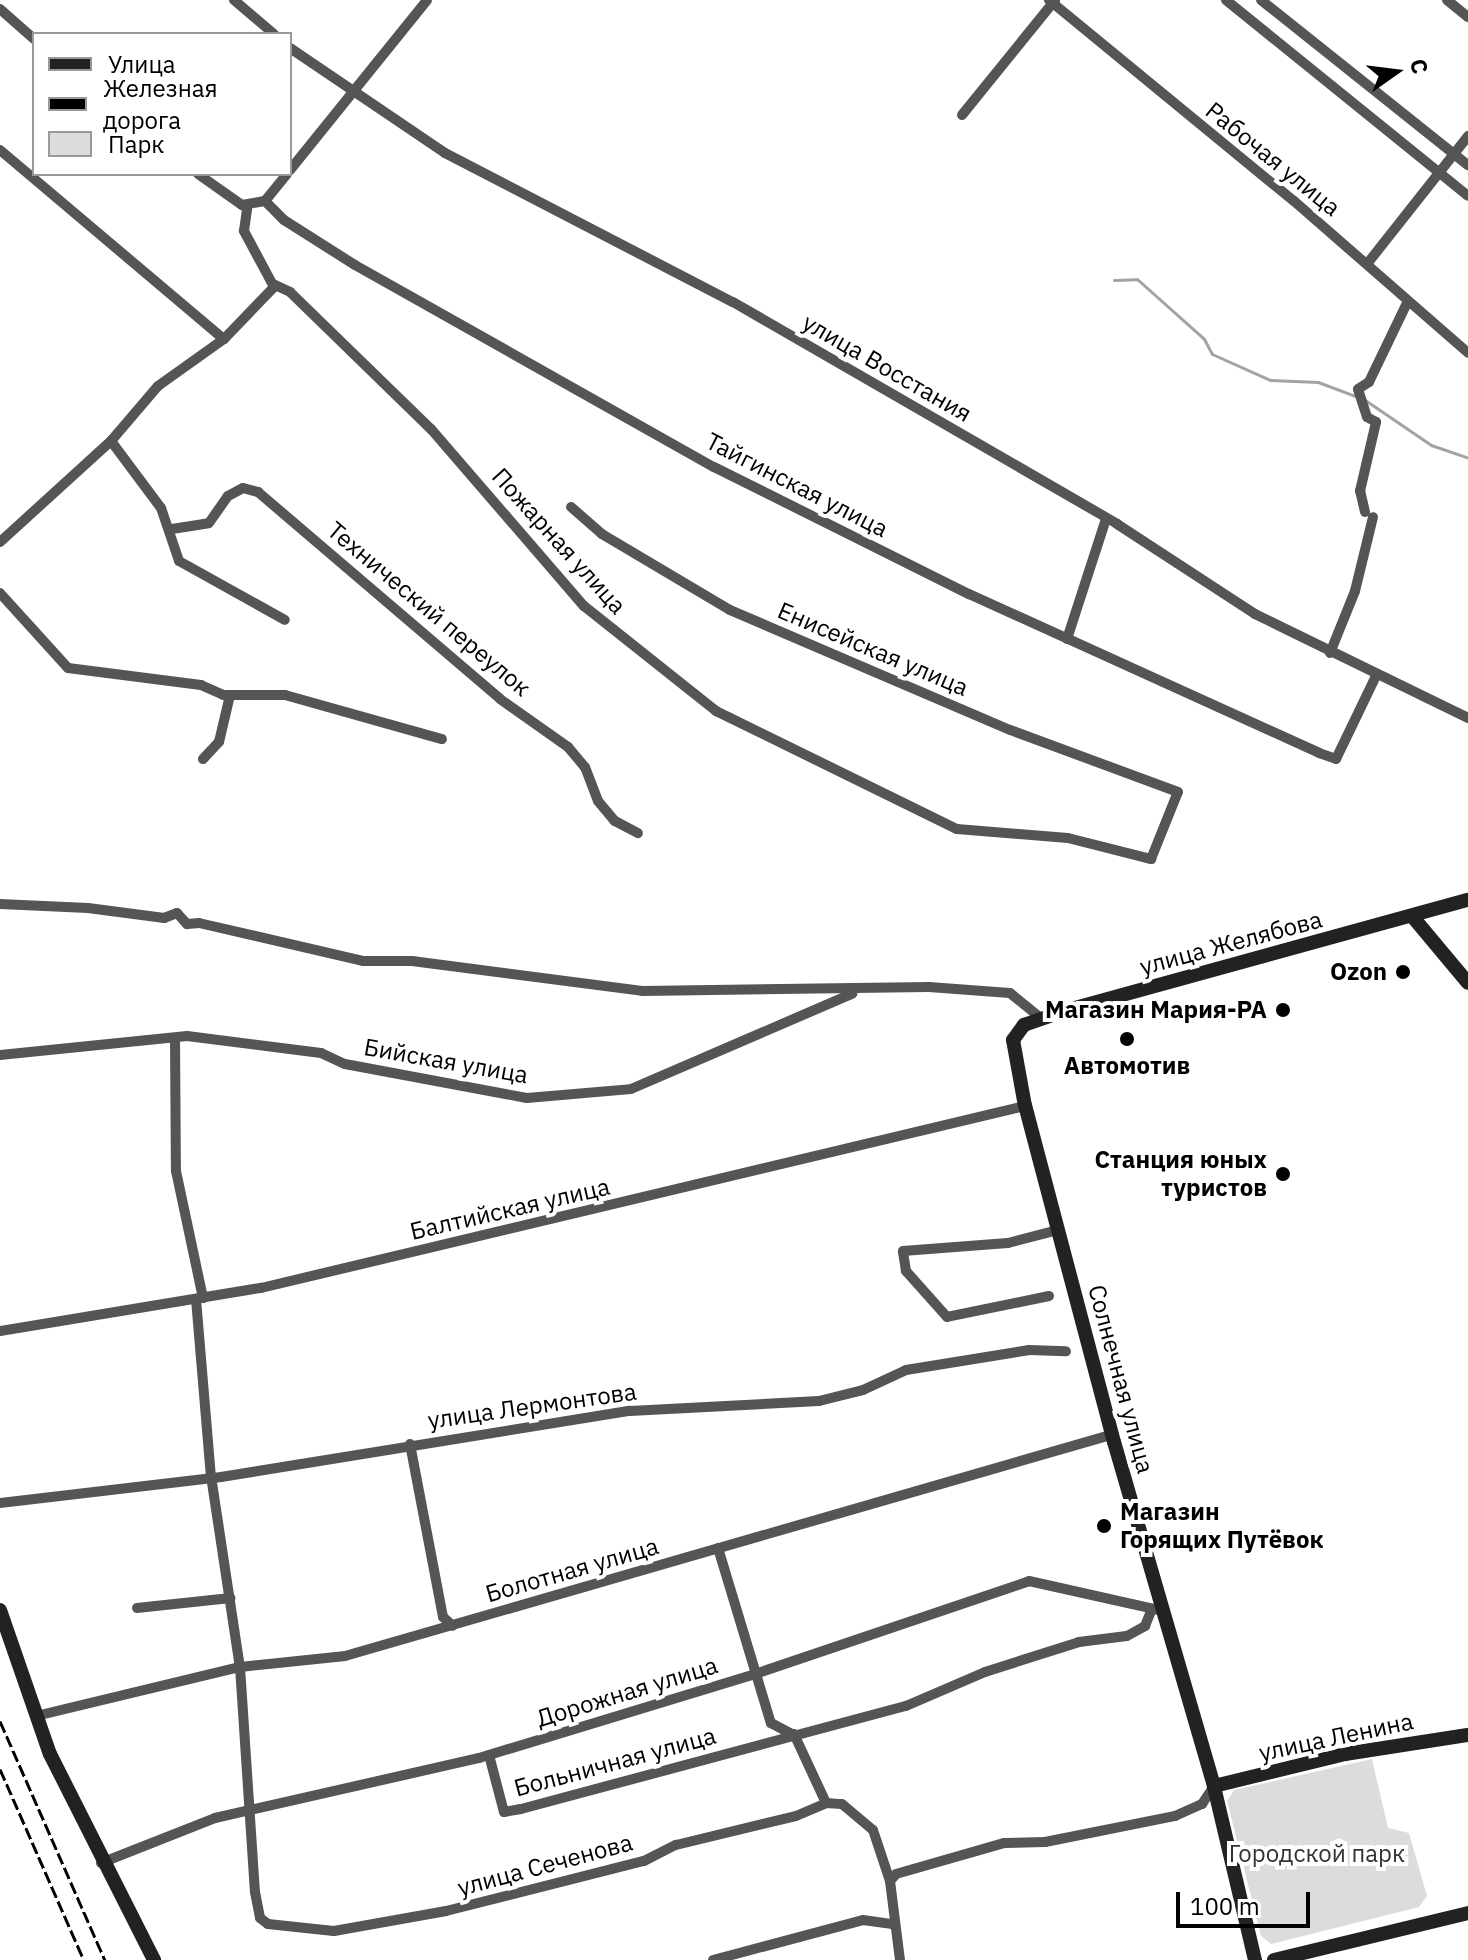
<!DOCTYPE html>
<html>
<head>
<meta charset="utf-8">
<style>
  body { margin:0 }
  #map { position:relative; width:1468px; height:1960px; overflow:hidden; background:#fff; font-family:"IBM Plex Sans",sans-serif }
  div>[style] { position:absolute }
  .green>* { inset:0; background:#dcdcdc }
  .stream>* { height:3px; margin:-1.5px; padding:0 1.5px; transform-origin:1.5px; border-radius:1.5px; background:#a3a3a3 }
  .street>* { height:10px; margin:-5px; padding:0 5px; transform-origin:5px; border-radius:5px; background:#555 }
  .secondary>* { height:14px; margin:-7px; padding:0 7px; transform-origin:7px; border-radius:7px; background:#222 }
  .rail>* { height:3px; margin-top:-1.5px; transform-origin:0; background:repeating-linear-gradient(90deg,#000 0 12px,transparent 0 16px) }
  .dots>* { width:22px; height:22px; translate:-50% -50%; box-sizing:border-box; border:4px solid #fff; border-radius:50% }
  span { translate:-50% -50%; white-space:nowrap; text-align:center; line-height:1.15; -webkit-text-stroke:8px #fff; paint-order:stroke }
  .street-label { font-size:24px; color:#000 }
  .poi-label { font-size:24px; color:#000; font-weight:700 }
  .right { translate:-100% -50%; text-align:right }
  .left { translate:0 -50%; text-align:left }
  .park-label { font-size:24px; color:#333 }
  .legend { position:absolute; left:32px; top:32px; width:260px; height:144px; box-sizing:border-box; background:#fff; border:2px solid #999; margin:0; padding:10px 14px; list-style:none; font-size:24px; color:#000 }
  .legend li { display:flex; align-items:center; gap:16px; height:40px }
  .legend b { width:40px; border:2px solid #999 }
  .north { position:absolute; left:1356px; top:32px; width:80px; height:80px; -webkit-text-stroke:6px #fff; paint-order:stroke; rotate:76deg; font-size:22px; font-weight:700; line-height:32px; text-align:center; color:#000 }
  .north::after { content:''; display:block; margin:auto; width:28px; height:36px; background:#000; clip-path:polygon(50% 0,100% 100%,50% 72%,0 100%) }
  .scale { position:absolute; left:1176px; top:1892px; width:134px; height:36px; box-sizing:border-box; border:4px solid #000; border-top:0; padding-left:10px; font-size:24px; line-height:28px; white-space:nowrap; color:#000; -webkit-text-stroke:6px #fff; paint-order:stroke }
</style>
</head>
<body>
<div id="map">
  <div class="green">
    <div style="clip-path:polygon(1372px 1759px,1388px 1828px,1409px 1833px,1427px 1896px,1419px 1907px,1271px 1944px,1261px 1936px,1227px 1801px,1234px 1790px)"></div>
  </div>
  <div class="stream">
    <div style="left:1114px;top:280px;width:23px;rotate:-2deg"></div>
    <div style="left:1137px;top:279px;width:90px;rotate:41.8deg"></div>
    <div style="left:1204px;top:339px;width:17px;rotate:62deg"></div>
    <div style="left:1212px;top:354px;width:64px;rotate:24.1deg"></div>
    <div style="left:1270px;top:380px;width:48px;rotate:2.4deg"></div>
    <div style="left:1318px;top:382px;width:43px;rotate:20.6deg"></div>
    <div style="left:1365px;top:400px;width:80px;rotate:34.3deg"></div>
    <div style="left:1431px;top:445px;width:39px;rotate:19deg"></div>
  </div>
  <div class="street">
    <div style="left:234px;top:0;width:52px;rotate:40.4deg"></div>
    <div style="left:1049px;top:0;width:317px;rotate:39.4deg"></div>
    <div style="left:1294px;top:201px;width:231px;rotate:41.1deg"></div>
    <div style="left:1226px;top:0;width:311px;rotate:39deg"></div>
    <div style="left:1261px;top:0;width:265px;rotate:38.6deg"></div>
    <div style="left:1447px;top:0;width:27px;rotate:39deg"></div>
    <div style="left:0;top:9px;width:45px;rotate:41.4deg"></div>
    <div style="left:290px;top:48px;width:187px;rotate:34.1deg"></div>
    <div style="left:445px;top:153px;width:324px;rotate:27.4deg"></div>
    <div style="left:733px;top:302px;width:444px;rotate:30deg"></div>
    <div style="left:1117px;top:524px;width:165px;rotate:33.1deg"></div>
    <div style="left:1255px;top:614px;width:237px;rotate:26deg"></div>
    <div style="left:962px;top:115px;width:148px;rotate:-51deg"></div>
    <div style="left:0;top:150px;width:293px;rotate:40.2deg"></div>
    <div style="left:290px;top:170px;width:218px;rotate:-51.1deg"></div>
    <div style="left:198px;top:174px;width:54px;rotate:35.2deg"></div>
    <div style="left:242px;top:205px;width:23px;rotate:-10deg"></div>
    <div style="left:265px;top:201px;width:35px;rotate:-51deg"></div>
    <div style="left:265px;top:201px;width:27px;rotate:45deg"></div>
    <div style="left:284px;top:220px;width:84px;rotate:32.4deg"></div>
    <div style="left:355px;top:265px;width:412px;rotate:29.4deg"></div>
    <div style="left:714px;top:467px;width:285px;rotate:26.5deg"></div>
    <div style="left:969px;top:594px;width:384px;rotate:24.4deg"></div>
    <div style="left:1319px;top:753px;width:18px;rotate:19deg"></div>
    <div style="left:1336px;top:759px;width:92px;rotate:-64.3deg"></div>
    <div style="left:1367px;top:264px;width:163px;rotate:-51.7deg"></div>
    <div style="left:273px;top:284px;width:19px;rotate:25deg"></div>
    <div style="left:290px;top:292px;width:197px;rotate:44.2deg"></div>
    <div style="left:431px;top:429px;width:234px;rotate:49.2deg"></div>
    <div style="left:584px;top:606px;width:169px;rotate:38.5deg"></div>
    <div style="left:716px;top:711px;width:268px;rotate:26.1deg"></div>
    <div style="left:957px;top:829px;width:111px;rotate:4.6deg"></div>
    <div style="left:1068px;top:838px;width:86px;rotate:14.2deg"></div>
    <div style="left:1151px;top:859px;width:72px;rotate:-68.1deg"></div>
    <div style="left:1178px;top:792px;width:179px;rotate:-159.7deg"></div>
    <div style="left:1010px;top:730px;width:305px;rotate:-156.8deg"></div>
    <div style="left:730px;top:610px;width:149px;rotate:-149.3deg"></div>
    <div style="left:602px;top:534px;width:41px;rotate:-138.9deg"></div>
    <div style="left:111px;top:441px;width:84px;rotate:53.3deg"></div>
    <div style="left:161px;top:508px;width:56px;rotate:71.2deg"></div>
    <div style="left:179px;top:561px;width:121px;rotate:29.1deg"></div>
    <div style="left:1365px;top:512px;width:22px;rotate:-103deg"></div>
    <div style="left:1360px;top:491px;width:71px;rotate:-76.9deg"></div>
    <div style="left:1376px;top:422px;width:10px;rotate:-151deg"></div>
    <div style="left:1367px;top:417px;width:29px;rotate:-108deg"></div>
    <div style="left:1358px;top:389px;width:13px;rotate:-32deg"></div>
    <div style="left:1369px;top:382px;width:88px;rotate:-64.3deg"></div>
    <div style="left:172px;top:529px;width:37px;rotate:-9deg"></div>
    <div style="left:209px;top:523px;width:33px;rotate:-55deg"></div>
    <div style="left:228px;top:496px;width:17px;rotate:-28deg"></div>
    <div style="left:243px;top:488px;width:16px;rotate:15deg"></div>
    <div style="left:258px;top:492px;width:318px;rotate:40.5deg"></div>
    <div style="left:500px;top:699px;width:83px;rotate:35.2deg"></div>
    <div style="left:568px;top:747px;width:26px;rotate:50deg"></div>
    <div style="left:585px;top:767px;width:36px;rotate:69deg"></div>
    <div style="left:598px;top:801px;width:26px;rotate:50deg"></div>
    <div style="left:615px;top:821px;width:26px;rotate:28deg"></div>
    <div style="left:0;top:542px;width:150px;rotate:-42.3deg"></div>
    <div style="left:111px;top:441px;width:72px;rotate:-49.5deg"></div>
    <div style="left:158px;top:386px;width:81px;rotate:-35.5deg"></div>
    <div style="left:224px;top:339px;width:72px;rotate:-46.1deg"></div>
    <div style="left:274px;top:287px;width:64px;rotate:-118.2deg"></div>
    <div style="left:244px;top:231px;width:27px;rotate:-82deg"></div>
    <div style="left:0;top:593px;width:101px;rotate:47.8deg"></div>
    <div style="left:68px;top:668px;width:134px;rotate:7.3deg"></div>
    <div style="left:201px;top:685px;width:24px;rotate:24deg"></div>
    <div style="left:223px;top:695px;width:62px"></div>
    <div style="left:285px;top:695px;width:163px;rotate:15.7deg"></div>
    <div style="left:1067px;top:639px;width:126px;rotate:-72deg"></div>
    <div style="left:1330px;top:653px;width:67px;rotate:-68deg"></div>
    <div style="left:1355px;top:591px;width:76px;rotate:-76.3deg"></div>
    <div style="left:203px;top:759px;width:23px;rotate:-47deg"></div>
    <div style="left:219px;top:742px;width:48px;rotate:-76.8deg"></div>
    <div style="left:0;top:904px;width:88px;rotate:2.6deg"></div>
    <div style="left:88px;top:908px;width:77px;rotate:7.5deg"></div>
    <div style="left:164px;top:918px;width:14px;rotate:-21deg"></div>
    <div style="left:177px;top:913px;width:15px;rotate:48deg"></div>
    <div style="left:187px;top:924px;width:12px;rotate:-5deg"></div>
    <div style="left:199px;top:923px;width:168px;rotate:13deg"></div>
    <div style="left:363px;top:961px;width:49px"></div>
    <div style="left:412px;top:961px;width:232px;rotate:7.4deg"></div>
    <div style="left:642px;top:991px;width:287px;rotate:-0.8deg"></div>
    <div style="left:929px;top:987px;width:81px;rotate:4.2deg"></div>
    <div style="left:1010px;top:993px;width:41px;rotate:39.1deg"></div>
    <div style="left:175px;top:1039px;width:132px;rotate:89.6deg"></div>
    <div style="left:176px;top:1171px;width:130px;rotate:78deg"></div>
    <div style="left:0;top:1055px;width:188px;rotate:-5.8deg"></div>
    <div style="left:187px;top:1036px;width:135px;rotate:7.2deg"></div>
    <div style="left:321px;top:1053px;width:26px;rotate:25deg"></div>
    <div style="left:345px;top:1064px;width:185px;rotate:10.6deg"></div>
    <div style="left:527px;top:1098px;width:104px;rotate:-4.9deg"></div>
    <div style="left:631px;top:1089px;width:241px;rotate:-23.3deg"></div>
    <div style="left:1049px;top:1296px;width:104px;rotate:168.4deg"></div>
    <div style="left:947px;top:1317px;width:62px;rotate:-131.7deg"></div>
    <div style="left:906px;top:1271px;width:20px;rotate:-99deg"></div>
    <div style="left:903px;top:1251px;width:105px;rotate:-4.4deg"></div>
    <div style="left:1008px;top:1243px;width:52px;rotate:-14.6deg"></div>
    <div style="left:196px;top:1299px;width:178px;rotate:85.2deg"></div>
    <div style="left:211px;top:1476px;width:193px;rotate:81.4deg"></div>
    <div style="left:240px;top:1667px;width:225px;rotate:86.2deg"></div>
    <div style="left:255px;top:1892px;width:26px;rotate:79deg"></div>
    <div style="left:260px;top:1918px;width:10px;rotate:37deg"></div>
    <div style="left:268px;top:1924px;width:66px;rotate:6.1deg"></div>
    <div style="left:334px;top:1931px;width:114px;rotate:-10.1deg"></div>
    <div style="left:446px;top:1911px;width:204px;rotate:-14.2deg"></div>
    <div style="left:644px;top:1861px;width:36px;rotate:-27deg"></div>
    <div style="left:676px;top:1845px;width:123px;rotate:-13.6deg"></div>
    <div style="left:796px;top:1816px;width:33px;rotate:-23deg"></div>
    <div style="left:0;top:1331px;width:265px;rotate:-9.4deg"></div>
    <div style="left:261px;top:1288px;width:785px;rotate:-13.4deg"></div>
    <div style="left:410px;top:1444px;width:176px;rotate:79.2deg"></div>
    <div style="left:443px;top:1617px;width:13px;rotate:42deg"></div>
    <div style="left:0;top:1503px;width:223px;rotate:-6.7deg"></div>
    <div style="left:221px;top:1477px;width:414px;rotate:-9.2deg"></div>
    <div style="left:630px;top:1411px;width:189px;rotate:-3deg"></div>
    <div style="left:819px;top:1401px;width:45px;rotate:-14deg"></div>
    <div style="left:863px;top:1390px;width:47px;rotate:-24.9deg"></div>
    <div style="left:906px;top:1370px;width:125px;rotate:-9.2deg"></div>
    <div style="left:1029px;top:1350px;width:37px;rotate:2deg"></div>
    <div style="left:718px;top:1548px;width:183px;rotate:73.2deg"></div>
    <div style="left:771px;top:1723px;width:24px;rotate:28deg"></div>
    <div style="left:137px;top:1608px;width:94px;rotate:-6.1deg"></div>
    <div style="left:36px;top:1716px;width:210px;rotate:-13.5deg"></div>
    <div style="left:240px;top:1667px;width:106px;rotate:-6deg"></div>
    <div style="left:345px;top:1656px;width:800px;rotate:-16.1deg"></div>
    <div style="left:794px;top:1734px;width:76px;rotate:65.1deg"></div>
    <div style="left:826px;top:1803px;width:16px;rotate:4deg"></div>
    <div style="left:842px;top:1804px;width:40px;rotate:40deg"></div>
    <div style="left:873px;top:1830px;width:54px;rotate:71.6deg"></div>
    <div style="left:890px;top:1881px;width:80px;rotate:82.8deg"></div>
    <div style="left:489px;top:1755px;width:59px;rotate:75.3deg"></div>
    <div style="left:504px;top:1812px;width:17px;rotate:-10deg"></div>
    <div style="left:521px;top:1809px;width:399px;rotate:-15deg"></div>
    <div style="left:906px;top:1706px;width:86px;rotate:-23.3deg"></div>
    <div style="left:985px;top:1672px;width:99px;rotate:-17.7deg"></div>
    <div style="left:1079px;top:1642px;width:48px;rotate:-7.1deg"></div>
    <div style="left:1127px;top:1636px;width:21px;rotate:-29deg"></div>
    <div style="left:1145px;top:1626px;width:18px;rotate:-68deg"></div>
    <div style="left:101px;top:1863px;width:123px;rotate:-21.5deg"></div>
    <div style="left:215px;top:1818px;width:271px;rotate:-12.8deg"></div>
    <div style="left:479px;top:1758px;width:288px;rotate:-16.9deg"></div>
    <div style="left:755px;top:1674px;width:289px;rotate:-18.7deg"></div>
    <div style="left:1029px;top:1581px;width:137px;rotate:12.6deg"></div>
    <div style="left:890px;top:1881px;width:9px;rotate:-49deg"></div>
    <div style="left:896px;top:1874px;width:112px;rotate:-16deg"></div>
    <div style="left:1004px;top:1843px;width:41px;rotate:-1.4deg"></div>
    <div style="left:1045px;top:1842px;width:133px;rotate:-11.3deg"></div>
    <div style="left:1175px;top:1816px;width:30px;rotate:-24deg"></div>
    <div style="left:1202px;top:1804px;width:22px;rotate:-56deg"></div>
    <div style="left:713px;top:1960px;width:155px;rotate:-14.9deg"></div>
    <div style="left:863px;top:1920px;width:28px;rotate:8deg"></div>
  </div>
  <div class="secondary">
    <div style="left:1412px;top:916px;width:87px;rotate:50.1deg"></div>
    <div style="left:0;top:1610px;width:152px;rotate:70.9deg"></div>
    <div style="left:50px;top:1754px;width:231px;rotate:63.2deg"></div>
    <div style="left:1214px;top:1786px;width:135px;rotate:-13.7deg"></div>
    <div style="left:1345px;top:1754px;width:124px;rotate:-8.8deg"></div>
    <div style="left:1255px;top:1960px;width:179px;rotate:-103.3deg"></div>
    <div style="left:1214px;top:1786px;width:358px;rotate:-106.2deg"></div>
    <div style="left:1114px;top:1442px;width:348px;rotate:-104.8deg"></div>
    <div style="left:1025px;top:1106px;width:67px;rotate:-100.3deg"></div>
    <div style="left:1013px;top:1040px;width:19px;rotate:-54deg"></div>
    <div style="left:1024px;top:1025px;width:42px;rotate:-19.3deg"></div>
    <div style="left:1064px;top:1011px;width:419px;rotate:-15.4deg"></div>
    <div style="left:1274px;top:1960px;width:200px;rotate:-13.6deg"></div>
  </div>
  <div class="rail">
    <div style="left:0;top:1721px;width:261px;rotate:66.3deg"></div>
    <div style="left:0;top:1769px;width:209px;rotate:66.3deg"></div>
  </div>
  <div class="dots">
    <div style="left:1403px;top:972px;background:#000"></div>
    <div style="left:1283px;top:1010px;background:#000"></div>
    <div style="left:1127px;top:1039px;background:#000"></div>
    <div style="left:1283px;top:1174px;background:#000"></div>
    <div style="left:1104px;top:1526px;background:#000"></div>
  </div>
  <div class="street-label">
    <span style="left:1273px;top:159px;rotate:39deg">Рабочая улица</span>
    <span style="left:887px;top:368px;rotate:30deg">улица Восстания</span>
    <span style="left:797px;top:485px;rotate:27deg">Тайгинская улица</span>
    <span style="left:559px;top:541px;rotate:48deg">Пожарная улица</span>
    <span style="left:429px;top:609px;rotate:40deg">Технический переулок</span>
    <span style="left:873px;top:649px;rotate:23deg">Енисейская улица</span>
    <span style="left:1231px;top:943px;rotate:-15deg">улица Желябова</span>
    <span style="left:446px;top:1061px;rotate:10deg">Бийская улица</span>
    <span style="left:510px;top:1209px;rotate:-13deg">Балтийская улица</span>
    <span style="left:1121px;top:1379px;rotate:75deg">Солнечная улица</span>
    <span style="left:532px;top:1406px;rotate:-8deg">улица Лермонтова</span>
    <span style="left:572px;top:1570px;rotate:-16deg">Болотная улица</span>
    <span style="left:627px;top:1692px;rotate:-17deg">Дорожная улица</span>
    <span style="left:1336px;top:1737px;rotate:-12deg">улица Ленина</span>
    <span style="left:615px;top:1762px;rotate:-15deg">Больничная улица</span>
    <span style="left:545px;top:1865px;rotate:-15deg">улица Сеченова</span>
  </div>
  <div class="poi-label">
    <span class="right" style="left:1387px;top:972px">Ozon</span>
    <span class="right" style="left:1267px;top:1010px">Магазин Мария-РА</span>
    <span style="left:1127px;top:1066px">Автомотив</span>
    <span class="right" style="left:1267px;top:1174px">Станция юных<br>туристов</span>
    <span class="left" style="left:1120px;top:1526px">Магазин<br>Горящих Путёвок</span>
  </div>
  <div class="park-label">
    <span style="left:1317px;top:1854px">Городской парк</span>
  </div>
  <ul class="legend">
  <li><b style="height:10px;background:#222"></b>Улица</li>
  <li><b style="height:10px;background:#000"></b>Железная дорога</li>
  <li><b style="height:22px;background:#dcdcdc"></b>Парк</li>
  </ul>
  <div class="north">С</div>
  <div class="scale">100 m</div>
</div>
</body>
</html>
